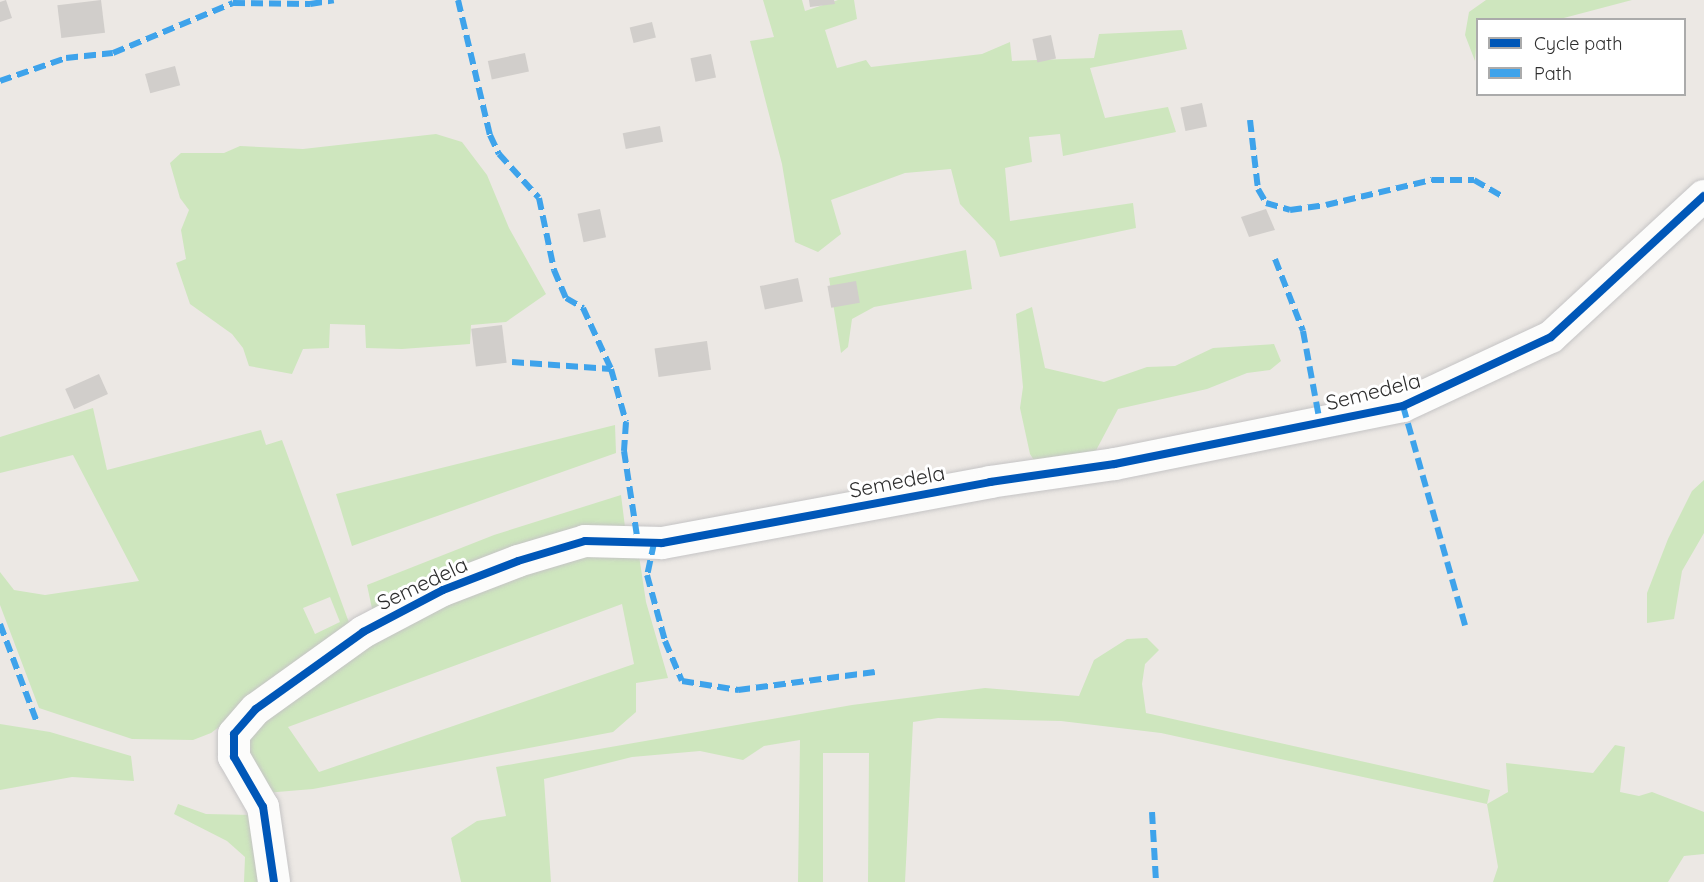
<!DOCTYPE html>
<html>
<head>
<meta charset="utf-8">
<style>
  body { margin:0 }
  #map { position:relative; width:1704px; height:882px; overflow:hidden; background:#ece8e4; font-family:Quicksand,sans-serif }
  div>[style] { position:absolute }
  .green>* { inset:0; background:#cee6be }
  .building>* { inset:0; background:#d1cecb; transform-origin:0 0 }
  .roads { filter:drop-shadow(0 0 2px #c5c4c5) drop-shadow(0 0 2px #c5c4c5) }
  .minor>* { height:32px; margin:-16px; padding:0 16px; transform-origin:16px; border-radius:16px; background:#fcfcfb }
  .quiet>* { height:6px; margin-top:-3px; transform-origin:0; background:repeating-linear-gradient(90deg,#3ea3eb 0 12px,transparent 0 18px) }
  .cycleway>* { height:8px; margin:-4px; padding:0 4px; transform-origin:4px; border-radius:4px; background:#0057b8 }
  span { translate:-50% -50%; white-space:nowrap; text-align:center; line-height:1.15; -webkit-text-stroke:6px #fff; paint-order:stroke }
  .street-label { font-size:21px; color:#2e2e2e }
  .legend { position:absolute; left:1476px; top:18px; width:210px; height:78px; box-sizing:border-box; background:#fff; border:2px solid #ababab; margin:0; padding:8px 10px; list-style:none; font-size:18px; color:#2e2e2e }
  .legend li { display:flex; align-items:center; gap:12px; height:30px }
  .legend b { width:30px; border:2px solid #ababab }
</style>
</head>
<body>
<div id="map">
  <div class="green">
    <div style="clip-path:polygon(763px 0,802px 0,805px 11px,838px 0,854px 0,857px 19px,825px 30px,837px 68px,866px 60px,871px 67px,982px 54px,1010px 42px,1012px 61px,1094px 58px,1099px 34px,1182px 30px,1187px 49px,1090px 68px,1105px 118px,1168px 107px,1176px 132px,1063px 156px,1060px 134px,1029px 137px,1032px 162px,1005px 168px,1010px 221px,1133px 203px,1136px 228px,1000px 257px,995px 241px,960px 204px,951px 169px,905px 173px,831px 200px,841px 234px,818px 252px,795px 242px,782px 164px,750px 41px,774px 37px)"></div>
    <div style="clip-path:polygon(1486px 0,1632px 0,1560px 19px,1478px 20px,1475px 61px,1465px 35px,1469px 12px)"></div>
    <div style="clip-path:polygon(436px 134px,462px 142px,487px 175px,509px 228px,546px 294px,506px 322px,471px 325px,470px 344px,402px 349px,366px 348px,365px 325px,330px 324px,329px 348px,303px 349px,292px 374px,249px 366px,243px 348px,232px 334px,190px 304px,176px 263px,186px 259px,181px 230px,189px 210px,180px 198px,170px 163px,181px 153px,224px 153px,240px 146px,303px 149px)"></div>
    <div style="clip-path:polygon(966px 250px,972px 289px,874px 307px,852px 319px,848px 347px,841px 353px,829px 278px)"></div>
    <div style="clip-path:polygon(1032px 307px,1045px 368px,1079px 376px,1104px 382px,1147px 367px,1175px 366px,1213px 348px,1274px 344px,1281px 361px,1270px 370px,1247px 373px,1207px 389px,1118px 409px,1092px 458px,1039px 468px,1030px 454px,1020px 408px,1023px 387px,1016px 314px)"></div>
    <div style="clip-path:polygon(evenodd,93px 408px,107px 470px,261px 430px,266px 445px,282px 440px,351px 628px,211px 733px,193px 740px,132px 739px,39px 708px,0 605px,0 572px,14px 590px,45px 595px,139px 581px,73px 455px,0 473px,0 437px,93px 408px,330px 597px,340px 622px,315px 634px,303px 608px,330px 597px)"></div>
    <div style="clip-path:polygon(615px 425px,616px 453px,352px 546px,336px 494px)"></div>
    <div style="clip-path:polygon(1704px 480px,1704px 533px,1682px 571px,1674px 619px,1647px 623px,1647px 593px,1668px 539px,1692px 491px)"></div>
    <div style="clip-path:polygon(621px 495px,625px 527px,374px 618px,367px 585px,494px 535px)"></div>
    <div style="clip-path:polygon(evenodd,638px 549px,646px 602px,668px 678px,636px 683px,636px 712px,613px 732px,313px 789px,265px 793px,246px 745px,260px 716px,371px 641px,441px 602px,583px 551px,638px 549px,622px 604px,634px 664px,319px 772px,288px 727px,622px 604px)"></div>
    <div style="clip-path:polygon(1147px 638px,1159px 650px,1145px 664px,1142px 684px,1146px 713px,1490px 790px,1487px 804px,1508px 792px,1506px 763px,1593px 773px,1615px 745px,1625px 747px,1620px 792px,1639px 796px,1652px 792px,1704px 812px,1704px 854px,1684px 856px,1668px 882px,1493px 882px,1498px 867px,1487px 804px,1161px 733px,1061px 721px,938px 718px,913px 722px,905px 882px,868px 882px,869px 753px,823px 753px,823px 882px,798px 882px,800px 740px,764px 746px,743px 760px,700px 751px,632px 757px,544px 779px,551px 882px,461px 882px,451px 838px,477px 821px,506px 816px,496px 767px,852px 705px,985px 688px,1079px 696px,1094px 660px,1127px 639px)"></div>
    <div style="clip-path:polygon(0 724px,50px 732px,131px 756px,134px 781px,72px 777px,0 790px)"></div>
    <div style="clip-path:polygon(178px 804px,206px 814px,252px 815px,259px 882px,244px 882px,245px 857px,227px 841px,174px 814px)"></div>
  </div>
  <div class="building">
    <div style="clip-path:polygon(6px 0,12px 18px,0 22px,0 2px)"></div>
    <div style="left:101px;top:0;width:33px;height:44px;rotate:83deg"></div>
    <div style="clip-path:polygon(809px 0,834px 0,835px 4px,810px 7px)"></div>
    <div style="left:652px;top:22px;width:16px;height:23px;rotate:76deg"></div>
    <div style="left:1051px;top:35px;width:24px;height:19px;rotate:78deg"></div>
    <div style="left:525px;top:53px;width:19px;height:38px;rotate:78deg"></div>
    <div style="left:711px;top:54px;width:24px;height:21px;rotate:78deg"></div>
    <div style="left:175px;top:66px;width:20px;height:31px;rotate:75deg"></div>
    <div style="left:1202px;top:103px;width:24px;height:22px;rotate:78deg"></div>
    <div style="left:660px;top:126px;width:16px;height:38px;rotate:79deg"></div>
    <div style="left:600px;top:209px;width:29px;height:23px;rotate:78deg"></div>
    <div style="clip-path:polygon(1266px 209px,1275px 230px,1249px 237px,1241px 217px)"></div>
    <div style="left:798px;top:278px;width:24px;height:39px;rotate:78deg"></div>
    <div style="left:856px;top:281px;width:22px;height:29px;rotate:80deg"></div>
    <div style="left:502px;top:325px;width:38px;height:31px;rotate:83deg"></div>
    <div style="left:707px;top:341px;width:29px;height:53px;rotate:82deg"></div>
    <div style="left:99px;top:374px;width:22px;height:37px;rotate:66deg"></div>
  </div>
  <div class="roads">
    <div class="minor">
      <div style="left:274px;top:882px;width:76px;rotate:-98.3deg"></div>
      <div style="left:263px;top:807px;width:58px;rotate:-120.1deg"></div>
      <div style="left:234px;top:757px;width:23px;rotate:-90deg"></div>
      <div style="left:234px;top:734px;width:33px;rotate:-49deg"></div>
      <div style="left:256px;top:709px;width:132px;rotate:-35.7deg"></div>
      <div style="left:363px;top:632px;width:90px;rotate:-27.7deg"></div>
      <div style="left:443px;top:590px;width:80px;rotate:-21.1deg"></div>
      <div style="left:518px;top:561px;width:70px;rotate:-16.6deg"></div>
      <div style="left:585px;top:541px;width:77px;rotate:1.5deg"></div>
      <div style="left:662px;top:543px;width:334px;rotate:-10.5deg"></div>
      <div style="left:990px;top:482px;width:126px;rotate:-8.2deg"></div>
      <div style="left:1115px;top:464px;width:294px;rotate:-11.4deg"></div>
      <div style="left:1403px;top:406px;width:163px;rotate:-25deg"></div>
      <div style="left:1551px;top:337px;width:208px;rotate:-42.7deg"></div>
    </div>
  </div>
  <div class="quiet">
    <div style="left:458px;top:0;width:139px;rotate:76.7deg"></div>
    <div style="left:490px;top:135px;width:21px;rotate:65deg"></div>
    <div style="left:499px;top:154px;width:59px;rotate:47.7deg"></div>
    <div style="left:539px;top:198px;width:74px;rotate:78.2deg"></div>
    <div style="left:554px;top:270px;width:30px;rotate:67deg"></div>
    <div style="left:566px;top:298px;width:20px;rotate:30deg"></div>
    <div style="left:583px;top:308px;width:67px;rotate:65.3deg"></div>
    <div style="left:611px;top:369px;width:55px;rotate:74.2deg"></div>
    <div style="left:626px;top:422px;width:29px;rotate:94deg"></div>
    <div style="left:624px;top:451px;width:93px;rotate:81.3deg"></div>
    <div style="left:0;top:81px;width:70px;rotate:-19.2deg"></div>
    <div style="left:66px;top:58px;width:47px;rotate:-6.1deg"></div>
    <div style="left:113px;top:53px;width:130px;rotate:-22.6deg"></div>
    <div style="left:233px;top:3px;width:77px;rotate:0.7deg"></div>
    <div style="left:310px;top:4px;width:24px;rotate:-9deg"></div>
    <div style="left:1250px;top:120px;width:69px;rotate:83.4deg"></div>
    <div style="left:1258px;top:189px;width:16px;rotate:60deg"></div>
    <div style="left:1266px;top:203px;width:25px;rotate:16deg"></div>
    <div style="left:1290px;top:210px;width:36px;rotate:-8deg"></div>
    <div style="left:1326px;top:205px;width:109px;rotate:-13.3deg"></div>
    <div style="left:1432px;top:180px;width:42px"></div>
    <div style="left:1474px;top:180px;width:32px;rotate:30deg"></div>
    <div style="left:1275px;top:259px;width:77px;rotate:68.7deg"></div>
    <div style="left:1303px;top:331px;width:94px;rotate:79.5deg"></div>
    <div style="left:512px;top:362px;width:99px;rotate:4deg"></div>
    <div style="left:1403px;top:406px;width:231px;rotate:74.2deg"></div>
    <div style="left:654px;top:543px;width:33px;rotate:102deg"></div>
    <div style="left:647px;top:575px;width:68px;rotate:74.7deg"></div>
    <div style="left:665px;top:641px;width:43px;rotate:67deg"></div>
    <div style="left:682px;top:681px;width:57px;rotate:9.1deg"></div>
    <div style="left:738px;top:690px;width:138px;rotate:-7.5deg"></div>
    <div style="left:0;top:624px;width:103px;rotate:69.4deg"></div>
    <div style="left:1152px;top:812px;width:70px;rotate:86.7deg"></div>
  </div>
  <div class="cycleway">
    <div style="left:274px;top:882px;width:76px;rotate:-98.3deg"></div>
    <div style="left:263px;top:807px;width:58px;rotate:-120.1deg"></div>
    <div style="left:234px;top:757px;width:23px;rotate:-90deg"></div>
    <div style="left:234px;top:734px;width:33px;rotate:-49deg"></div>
    <div style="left:256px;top:709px;width:132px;rotate:-35.7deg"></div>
    <div style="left:363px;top:632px;width:90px;rotate:-27.7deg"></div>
    <div style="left:443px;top:590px;width:80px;rotate:-21.1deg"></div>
    <div style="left:518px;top:561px;width:70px;rotate:-16.6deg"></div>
    <div style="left:585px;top:541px;width:77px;rotate:1.5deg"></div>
    <div style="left:662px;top:543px;width:334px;rotate:-10.5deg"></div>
    <div style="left:990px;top:482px;width:126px;rotate:-8.2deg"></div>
    <div style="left:1115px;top:464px;width:294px;rotate:-11.4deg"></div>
    <div style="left:1403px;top:406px;width:163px;rotate:-25deg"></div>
    <div style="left:1551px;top:337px;width:208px;rotate:-42.7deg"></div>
  </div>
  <div class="street-label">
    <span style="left:1373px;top:391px;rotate:-14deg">Semedela</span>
    <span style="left:897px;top:481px;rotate:-11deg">Semedela</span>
    <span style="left:422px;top:583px;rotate:-25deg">Semedela</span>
  </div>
  <ul class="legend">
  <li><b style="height:8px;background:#0057b8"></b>Cycle path</li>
  <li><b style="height:8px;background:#3ea3eb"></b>Path</li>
  </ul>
</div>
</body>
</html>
